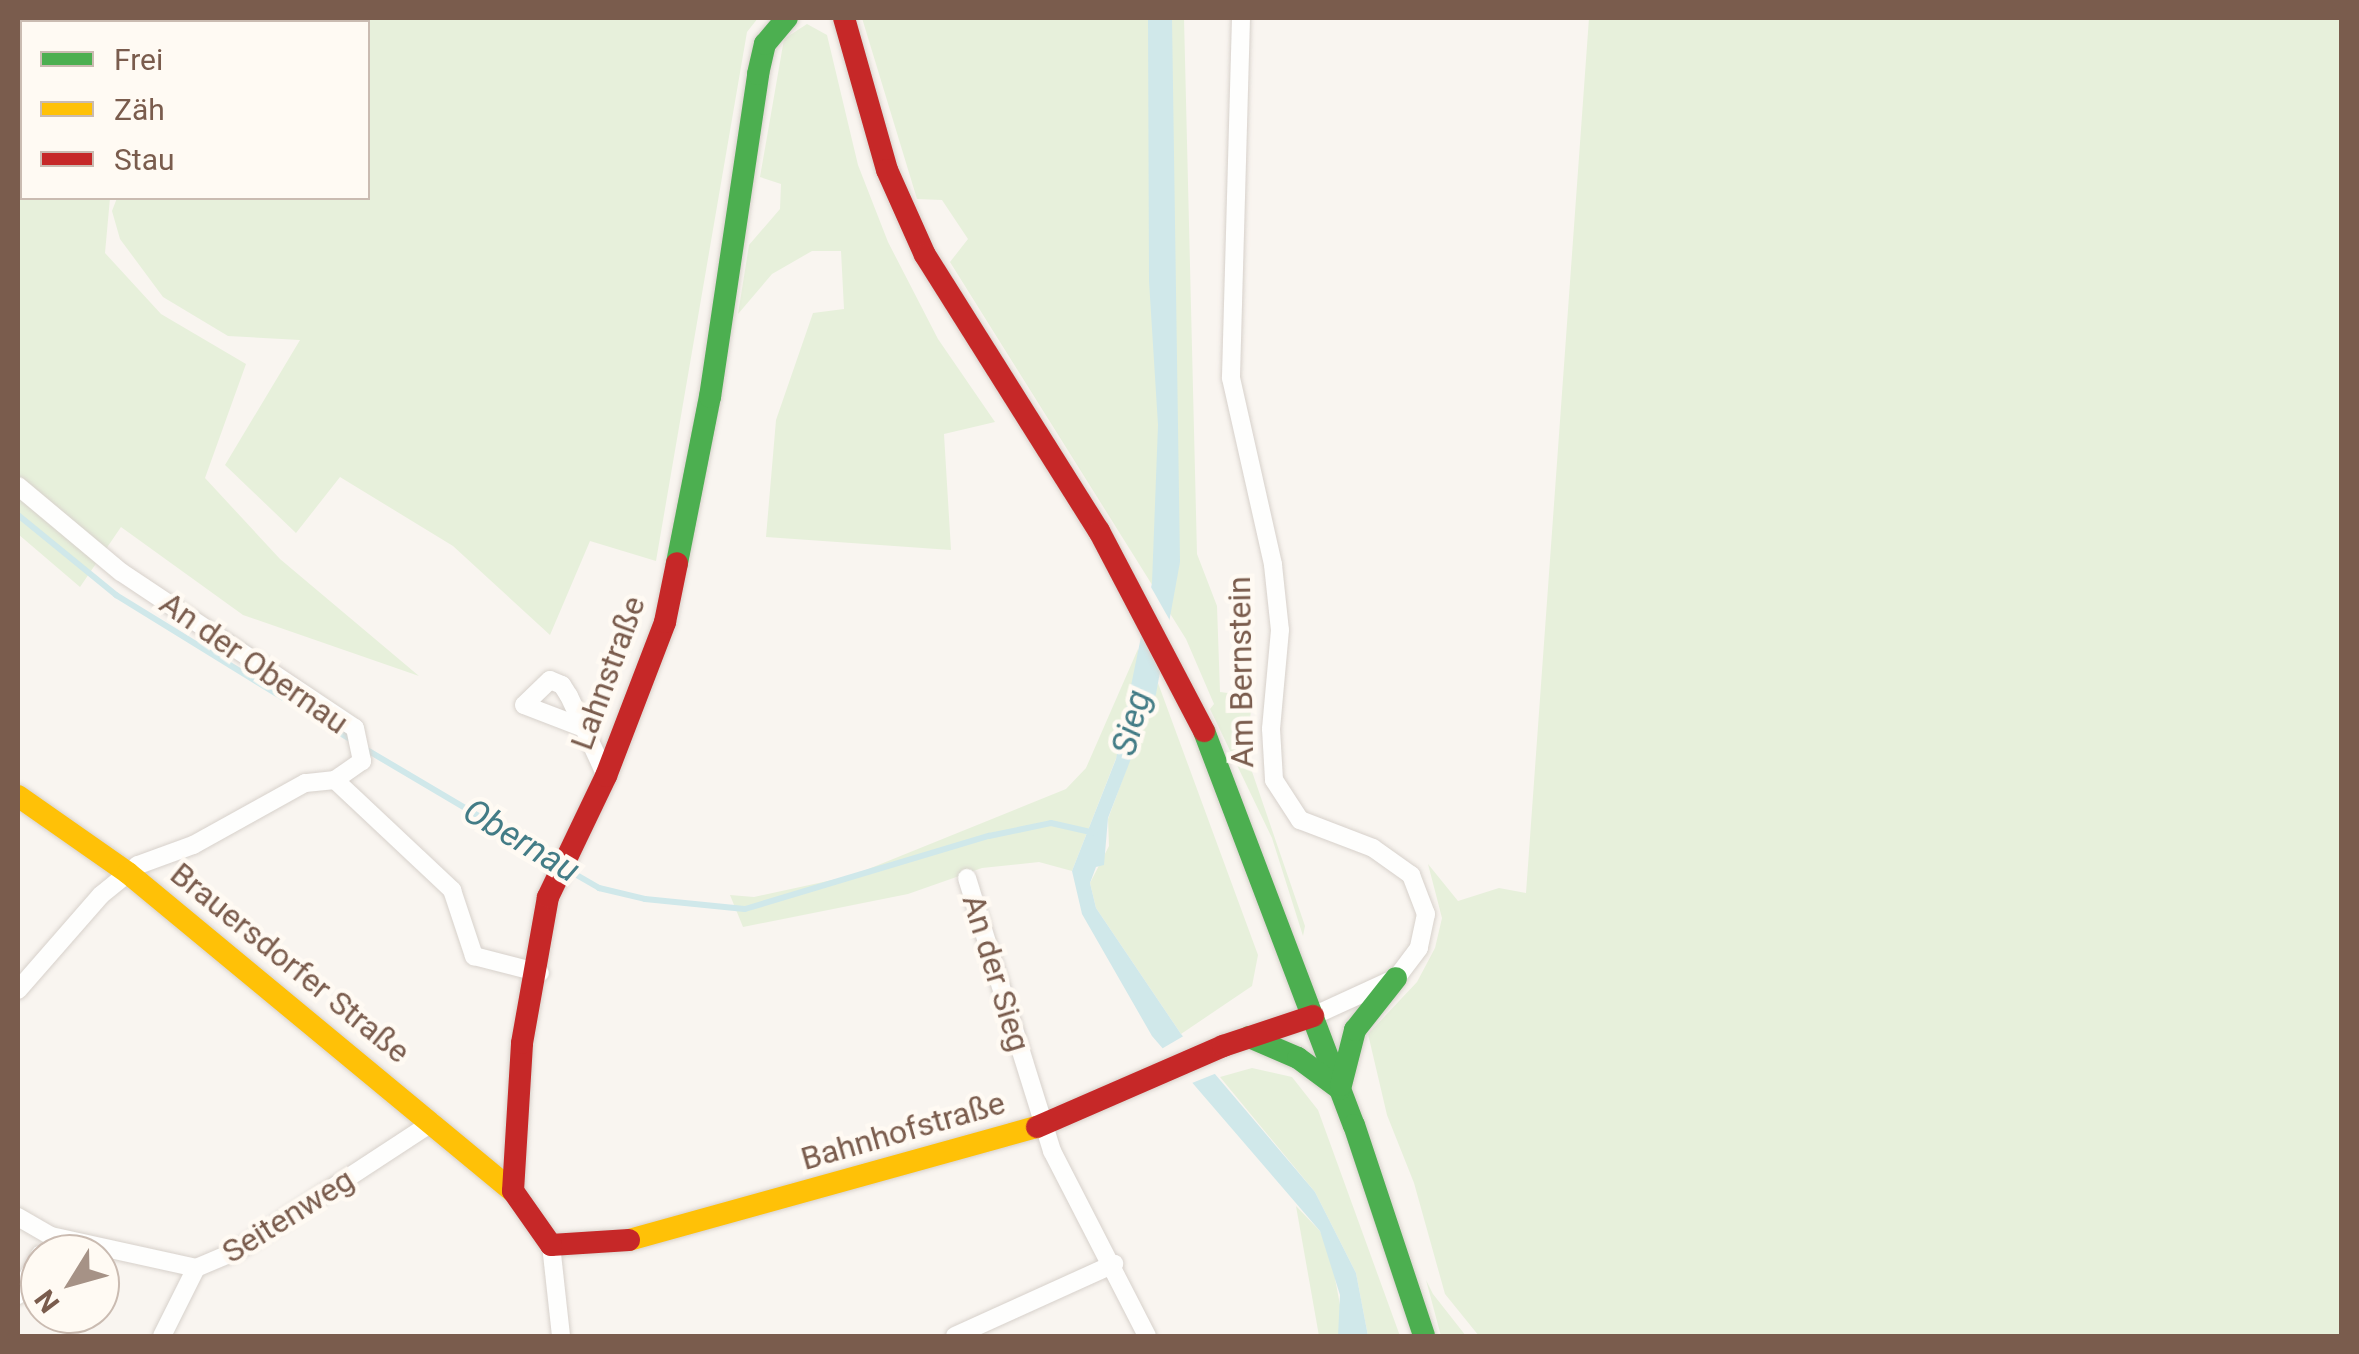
<!DOCTYPE html>
<html>
<head>
<meta charset="utf-8">
<style>
  body { margin:0 }
  #map { position:relative; width:2359px; height:1354px; overflow:hidden; background:#f9f5f0; font-family:Roboto,sans-serif }
  div>[style] { position:absolute }
  .green>* { inset:0; background:#e7f0db }
  .water>* { inset:0; background:#d0e8ea }
  .pier>* { inset:0; background:#f9f5f0 }
  .stream>* { height:6px; margin:-3px; padding:0 3px; transform-origin:3px; border-radius:3px; background:#d0e8ea }
  .roads { filter:drop-shadow(0 0 2px #d7d1cb) drop-shadow(0 0 2px #d7d1cb) }
  .street>* { height:18px; margin:-9px; padding:0 9px; transform-origin:9px; border-radius:9px; background:#fefefd }
  .fast>* { height:22px; margin:-11px; padding:0 11px; transform-origin:11px; border-radius:11px; background:#4caf50 }
  .slow>* { height:22px; margin:-11px; padding:0 11px; transform-origin:11px; border-radius:11px; background:#ffc107 }
  .jam>* { height:22px; margin:-11px; padding:0 11px; transform-origin:11px; border-radius:11px; background:#c62828 }
  span { translate:-50% -50%; white-space:nowrap; text-align:center; line-height:1.15; -webkit-text-stroke:9px #fffaf3; paint-order:stroke }
  .street-label { font-size:32px; color:#7a5c4d }
  .water-label { font-size:35px; color:#437c86; font-style:italic }
  .frame { position:absolute; inset:0; border:20px solid #7a5c4d; pointer-events:none }
  .legend { position:absolute; left:20px; top:20px; width:350px; height:180px; box-sizing:border-box; background:#fffaf3; border:2px solid #cabbb1; margin:0; padding:12px 18px; list-style:none; font-size:30px; color:#7a5c4d }
  .legend li { display:flex; align-items:center; gap:20px; height:50px }
  .legend b { width:50px; border:2px solid #cabbb1 }
  .north { position:absolute; left:20px; top:1234px; width:100px; height:100px; box-sizing:border-box; background:#fffaf3; border:2px solid #cabbb1; border-radius:50%; rotate:233deg; font-size:28px; font-weight:700; line-height:40px; text-align:center; color:#7a5c4d }
  .north::after { content:''; display:block; margin:auto; width:35px; height:45px; background:#a69286; clip-path:polygon(50% 0,100% 100%,50% 72%,0 100%) }
</style>
</head>
<body>
<div id="map">
  <div class="green">
    <div style="clip-path:polygon(18px 18px,84px 22px,22px 22px,22px 198px,110px 198px,105px 253px,161px 314px,246px 364px,205px 478px,280px 559px,419px 676px,243px 615px,121px 527px,80px 587px,18px 534px)"></div>
    <div style="clip-path:polygon(188px 18px,758px 18px,747px 32px,656px 561px,590px 541px,550px 635px,453px 546px,340px 477px,296px 533px,225px 465px,300px 340px,228px 336px,163px 297px,120px 239px,112px 211px,117px 198px,368px 198px,368px 22px,187px 22px)"></div>
    <div style="clip-path:polygon(862px 18px,1184px 18px,1197px 554px,1217px 606px,1220px 692px,1252px 696px,1247px 757px,1305px 926px,1303px 936px,1272px 838px,1210px 709px,1214px 704px,1186px 639px,950px 262px,968px 239px,942px 200px,917px 199px)"></div>
    <div style="clip-path:polygon(1589px 18px,2341px 18px,2341px 1336px,1479px 1336px,1445px 1294px,1414px 1183px,1387px 1115px,1368px 1034px,1417px 982px,1435px 948px,1442px 918px,1428px 864px,1458px 901px,1499px 888px,1526px 893px)"></div>
    <div style="clip-path:polygon(807px 24px,827px 35px,858px 165px,888px 242px,938px 339px,995px 422px,944px 434px,951px 550px,766px 537px,776px 420px,813px 313px,844px 309px,841px 251px,812px 251px,772px 274px,738px 314px,749px 245px,780px 209px,781px 184px,760px 177px,784px 39px)"></div>
    <div style="clip-path:polygon(1138px 649px,1142px 658px,1117px 756px,1072px 871px,1039px 862px,982px 868px,908px 894px,743px 927px,730px 895px,754px 897px,851px 876px,1066px 789px,1086px 768px)"></div>
    <div style="clip-path:polygon(1158px 683px,1258px 955px,1252px 986px,1181px 1034px,1096px 908px,1090px 883px,1109px 846px,1108px 819px)"></div>
    <div style="clip-path:polygon(1252px 1068px,1292px 1077px,1318px 1110px,1400px 1336px,1368px 1336px,1356px 1273px,1315px 1192px,1220px 1077px)"></div>
    <div style="clip-path:polygon(1296px 1206px,1320px 1231px,1331px 1257px,1343px 1321px,1338px 1336px,1319px 1336px)"></div>
    <div style="clip-path:polygon(1426px 1280px,1433px 1294px,1466px 1336px,1441px 1336px)"></div>
  </div>
  <div class="water">
    <div style="clip-path:polygon(1148px 18px,1172px 18px,1180px 562px,1156px 694px,1108px 818px,1104px 865px,1096px 867px,1090px 883px,1096px 908px,1181px 1034px,1315px 1192px,1356px 1273px,1368px 1336px,1338px 1336px,1340px 1295px,1320px 1231px,1152px 1036px,1082px 914px,1072px 871px,1116px 759px,1152px 583px,1158px 425px,1149px 281px)"></div>
  </div>
  <div class="pier">
    <div style="clip-path:polygon(1147px 580px,1173px 626px,1164px 680px,1140px 633px)"></div>
    <div style="clip-path:polygon(1187px 1034px,1222px 1071px,1187px 1085px,1158px 1051px)"></div>
  </div>
  <div class="stream">
    <div style="left:18px;top:515px;width:127px;rotate:39.2deg"></div>
    <div style="left:116px;top:595px;width:277px;rotate:31.6deg"></div>
    <div style="left:362px;top:747px;width:228px;rotate:30.6deg"></div>
    <div style="left:568px;top:870px;width:36px;rotate:30deg"></div>
    <div style="left:599px;top:888px;width:47px;rotate:13.4deg"></div>
    <div style="left:645px;top:899px;width:100px;rotate:5.7deg"></div>
    <div style="left:745px;top:909px;width:255px;rotate:-16.7deg"></div>
    <div style="left:989px;top:836px;width:63px;rotate:-11.8deg"></div>
    <div style="left:1051px;top:823px;width:45px;rotate:12.8deg"></div>
  </div>
  <div class="roads">
    <div class="street">
      <div style="left:1241px;top:18px;width:360px;rotate:91.6deg"></div>
      <div style="left:1231px;top:378px;width:192px;rotate:77.3deg"></div>
      <div style="left:1273px;top:565px;width:65px;rotate:83.9deg"></div>
      <div style="left:1280px;top:630px;width:99px;rotate:95.2deg"></div>
      <div style="left:1271px;top:729px;width:51px;rotate:86.6deg"></div>
      <div style="left:1274px;top:780px;width:48px;rotate:57deg"></div>
      <div style="left:1300px;top:820px;width:78px;rotate:21deg"></div>
      <div style="left:1373px;top:848px;width:47px;rotate:35.4deg"></div>
      <div style="left:1411px;top:875px;width:42px;rotate:69deg"></div>
      <div style="left:1426px;top:914px;width:35px;rotate:102deg"></div>
      <div style="left:1419px;top:948px;width:38px;rotate:127deg"></div>
      <div style="left:1396px;top:978px;width:91px;rotate:155.4deg"></div>
      <div style="left:18px;top:486px;width:134px;rotate:39.9deg"></div>
      <div style="left:121px;top:572px;width:281px;rotate:33.7deg"></div>
      <div style="left:355px;top:728px;width:34px;rotate:78deg"></div>
      <div style="left:362px;top:761px;width:33px;rotate:145deg"></div>
      <div style="left:335px;top:780px;width:30px;rotate:174deg"></div>
      <div style="left:305px;top:783px;width:128px;rotate:151deg"></div>
      <div style="left:193px;top:845px;width:59px;rotate:160deg"></div>
      <div style="left:138px;top:865px;width:48px;rotate:141deg"></div>
      <div style="left:101px;top:895px;width:126px;rotate:131.1deg"></div>
      <div style="left:584px;top:728px;width:64px;rotate:-159deg"></div>
      <div style="left:524px;top:705px;width:36px;rotate:-44deg"></div>
      <div style="left:550px;top:680px;width:13px;rotate:23deg"></div>
      <div style="left:562px;top:685px;width:13px;rotate:58deg"></div>
      <div style="left:569px;top:696px;width:35px;rotate:65deg"></div>
      <div style="left:584px;top:728px;width:53px;rotate:65.4deg"></div>
      <div style="left:335px;top:780px;width:161px;rotate:43.2deg"></div>
      <div style="left:452px;top:890px;width:70px;rotate:71.6deg"></div>
      <div style="left:474px;top:956px;width:68px;rotate:14.4deg"></div>
      <div style="left:967px;top:878px;width:286px;rotate:72.7deg"></div>
      <div style="left:1052px;top:1151px;width:208px;rotate:62.8deg"></div>
      <div style="left:18px;top:1217px;width:38px;rotate:30deg"></div>
      <div style="left:51px;top:1236px;width:148px;rotate:12.4deg"></div>
      <div style="left:196px;top:1268px;width:43px;rotate:-23deg"></div>
      <div style="left:236px;top:1251px;width:235px;rotate:-33.2deg"></div>
      <div style="left:551px;top:1245px;width:92px;rotate:83.7deg"></div>
      <div style="left:18px;top:1295px;width:46px;rotate:-61.2deg"></div>
      <div style="left:162px;top:1336px;width:76px;rotate:-63.4deg"></div>
      <div style="left:955px;top:1336px;width:175px;rotate:-24.4deg"></div>
    </div>
    <div class="fast">
      <div style="left:677px;top:563px;width:169px;rotate:-78.8deg"></div>
      <div style="left:710px;top:397px;width:327px;rotate:-81.5deg"></div>
      <div style="left:758px;top:74px;width:31px;rotate:-77deg"></div>
      <div style="left:765px;top:44px;width:34px;rotate:-50deg"></div>
      <div style="left:1204px;top:731px;width:422px;rotate:69.2deg"></div>
      <div style="left:1354px;top:1125px;width:222px;rotate:71.6deg"></div>
      <div style="left:1249px;top:1037px;width:53px;rotate:23.2deg"></div>
      <div style="left:1298px;top:1058px;width:52px;rotate:36.4deg"></div>
      <div style="left:1341px;top:1085px;width:57px;rotate:-75.7deg"></div>
      <div style="left:1355px;top:1030px;width:66px;rotate:-51.7deg"></div>
    </div>
    <div class="slow">
      <div style="left:18px;top:796px;width:134px;rotate:35deg"></div>
      <div style="left:128px;top:873px;width:499px;rotate:39.6deg"></div>
      <div style="left:629px;top:1240px;width:423px;rotate:-15.5deg"></div>
    </div>
    <div class="jam">
      <div style="left:844px;top:18px;width:158px;rotate:74.2deg"></div>
      <div style="left:887px;top:170px;width:93px;rotate:65.9deg"></div>
      <div style="left:925px;top:255px;width:326px;rotate:57.8deg"></div>
      <div style="left:1099px;top:531px;width:226px;rotate:62.3deg"></div>
      <div style="left:1037px;top:1127px;width:203px;rotate:-23.5deg"></div>
      <div style="left:1223px;top:1046px;width:95px;rotate:-18.4deg"></div>
      <div style="left:629px;top:1240px;width:78px;rotate:176.3deg"></div>
      <div style="left:551px;top:1245px;width:66px;rotate:-125.1deg"></div>
      <div style="left:513px;top:1191px;width:148px;rotate:-86.5deg"></div>
      <div style="left:522px;top:1043px;width:148px;rotate:-79.9deg"></div>
      <div style="left:548px;top:897px;width:134px;rotate:-64.4deg"></div>
      <div style="left:606px;top:776px;width:165px;rotate:-69deg"></div>
      <div style="left:665px;top:622px;width:60px;rotate:-78.5deg"></div>
    </div>
  </div>
  <div class="street-label">
    <span style="left:254px;top:663px;rotate:35deg">An der Obernau</span>
    <span style="left:1241px;top:672px;rotate:-91deg">Am Bernstein</span>
    <span style="left:608px;top:673px;rotate:-70deg">Lahnstraße</span>
    <span style="left:290px;top:963px;rotate:39deg">Brauersdorfer Straße</span>
    <span style="left:996px;top:973px;rotate:73deg">An der Sieg</span>
    <span style="left:903px;top:1131px;rotate:-16deg">Bahnhofstraße</span>
    <span style="left:288px;top:1216px;rotate:-32deg">Seitenweg</span>
  </div>
  <div class="water-label">
    <span style="left:1132px;top:723px;rotate:-75deg">Sieg</span>
    <span style="left:521px;top:841px;rotate:31deg">Obernau</span>
  </div>
  <div class="frame"></div>
  <ul class="legend">
  <li><b style="height:12px;background:#4caf50"></b>Frei</li>
  <li><b style="height:12px;background:#ffc107"></b>Zäh</li>
  <li><b style="height:12px;background:#c62828"></b>Stau</li>
  </ul>
  <div class="north">N</div>
</div>
</body>
</html>
